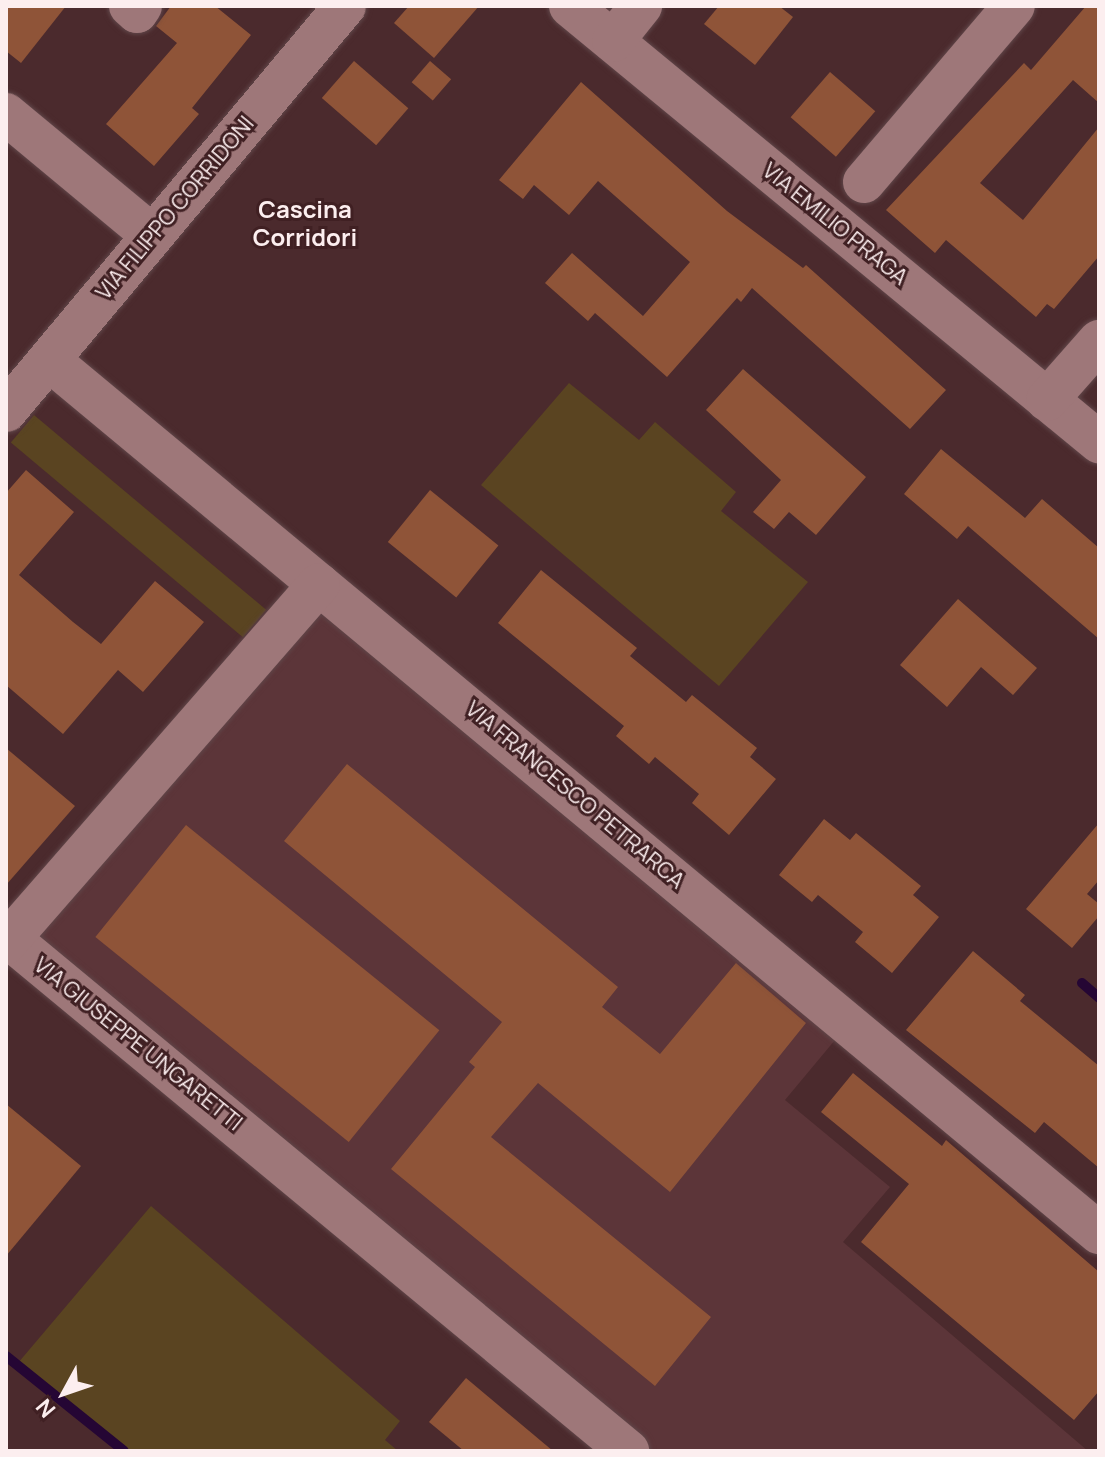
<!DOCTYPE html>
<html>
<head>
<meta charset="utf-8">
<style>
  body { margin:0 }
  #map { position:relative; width:1105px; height:1457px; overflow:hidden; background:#4b2a2d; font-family:Manrope,sans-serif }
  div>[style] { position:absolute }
  .built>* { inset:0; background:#5c3539 }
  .green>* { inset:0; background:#5a4421; transform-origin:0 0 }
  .stream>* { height:10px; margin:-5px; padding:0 5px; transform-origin:5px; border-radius:5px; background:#250634 }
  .building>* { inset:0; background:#8f5438; transform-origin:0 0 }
  .roads { filter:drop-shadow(0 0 2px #604649) drop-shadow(0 0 2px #604649) }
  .minor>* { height:42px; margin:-21px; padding:0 21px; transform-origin:21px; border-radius:21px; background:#9e7779 }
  span { translate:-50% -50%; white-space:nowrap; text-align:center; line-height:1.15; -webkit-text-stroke:6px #402023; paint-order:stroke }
  .street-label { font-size:22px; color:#fceeef }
  .neighbourhood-label { font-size:24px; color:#fceeef; font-weight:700 }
  .frame { position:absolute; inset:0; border:8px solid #fceeef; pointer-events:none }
  .north { position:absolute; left:24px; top:1353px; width:80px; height:80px; -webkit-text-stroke:6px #402023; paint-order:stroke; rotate:230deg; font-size:22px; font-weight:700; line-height:32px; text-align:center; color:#fceeef }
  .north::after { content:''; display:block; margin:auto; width:28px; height:36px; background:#fceeef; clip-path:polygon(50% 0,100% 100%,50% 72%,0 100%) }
</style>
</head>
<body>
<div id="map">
  <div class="built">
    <div style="clip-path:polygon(324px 594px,845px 1028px,785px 1100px,890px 1187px,843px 1242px,1088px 1451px,639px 1451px,21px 939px)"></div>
  </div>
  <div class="green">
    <div style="clip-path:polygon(569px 383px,639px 440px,655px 422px,736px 492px,721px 511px,808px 582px,719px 686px,481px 485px)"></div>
    <div style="left:34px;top:415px;width:303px;height:36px;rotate:40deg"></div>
    <div style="clip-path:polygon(151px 1206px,400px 1421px,385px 1440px,398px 1451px,127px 1451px,18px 1363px)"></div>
  </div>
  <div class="stream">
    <div style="left:1082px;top:983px;width:23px;rotate:41deg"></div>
    <div style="left:6px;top:1356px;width:151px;rotate:38.8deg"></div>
  </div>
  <div class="building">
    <div style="clip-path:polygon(6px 6px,66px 6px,21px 63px,6px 51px)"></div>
    <div style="clip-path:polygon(171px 6px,215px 6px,251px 35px,192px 108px,199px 114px,154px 166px,106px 124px,177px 43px,156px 26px)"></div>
    <div style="clip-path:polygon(409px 6px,479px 6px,434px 58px,394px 23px)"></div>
    <div style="clip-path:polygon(719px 6px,779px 6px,793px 17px,755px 65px,704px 24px)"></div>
    <div style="clip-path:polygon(1086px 6px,1099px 6px,1099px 103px,1073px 80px,980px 183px,1023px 220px,1099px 127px,1099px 256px,1054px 309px,1047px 304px,1036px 317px,946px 240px,935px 253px,886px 210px,1024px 63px,1031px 70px)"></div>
    <div style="left:354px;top:61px;width:72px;height:49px;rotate:41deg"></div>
    <div style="left:430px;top:61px;width:28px;height:28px;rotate:41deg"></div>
    <div style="left:830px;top:72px;width:60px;height:60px;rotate:41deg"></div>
    <div style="clip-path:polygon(581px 82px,727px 211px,803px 268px,806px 265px,946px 390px,910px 429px,752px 288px,741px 302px,737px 298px,667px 377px,595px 313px,588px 321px,545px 283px,572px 253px,643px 316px,690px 262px,598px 181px,569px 215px,534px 185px,523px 199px,499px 180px)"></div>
    <div style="clip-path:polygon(743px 369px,866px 477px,816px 535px,789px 512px,774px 529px,753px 512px,781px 480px,706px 410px)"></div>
    <div style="clip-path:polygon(941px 449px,1025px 518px,1042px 499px,1099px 548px,1099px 639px,968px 526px,957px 539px,904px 494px)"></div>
    <div style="clip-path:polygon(26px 470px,74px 512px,19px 575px,73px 622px,101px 644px,155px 581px,204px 622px,143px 692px,118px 670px,63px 734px,6px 685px,6px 493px)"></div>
    <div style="left:430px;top:490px;width:88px;height:67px;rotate:39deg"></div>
    <div style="clip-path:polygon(541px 570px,637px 648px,630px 656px,686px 702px,692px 695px,757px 748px,750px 757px,776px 779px,729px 835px,692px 803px,699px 794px,655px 757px,649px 764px,616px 736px,624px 726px,498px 623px)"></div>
    <div style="clip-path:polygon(958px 599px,1037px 668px,1013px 695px,981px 667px,947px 707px,900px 665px)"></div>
    <div style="clip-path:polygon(6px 748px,75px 806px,6px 885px)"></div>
    <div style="clip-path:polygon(347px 764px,618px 987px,602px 1007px,660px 1054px,736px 963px,806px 1023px,670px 1192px,538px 1083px,491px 1137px,711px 1317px,655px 1386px,391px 1169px,475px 1067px,469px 1062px,502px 1022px,284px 841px)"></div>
    <div style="clip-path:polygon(824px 819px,850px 840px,856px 833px,921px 886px,913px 895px,939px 917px,892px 973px,855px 942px,863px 932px,818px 895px,812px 902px,779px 875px)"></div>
    <div style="clip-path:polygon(1099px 823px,1099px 880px,1087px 894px,1099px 904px,1099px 916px,1072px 948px,1026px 909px)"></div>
    <div style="left:186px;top:825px;width:326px;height:144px;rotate:39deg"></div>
    <div style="clip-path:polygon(973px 951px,1025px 995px,1020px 1001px,1099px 1066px,1099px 1168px,1044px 1122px,1035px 1133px,906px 1030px)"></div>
    <div style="clip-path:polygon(853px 1073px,942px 1146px,946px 1140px,1099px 1272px,1099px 1391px,1074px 1420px,861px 1242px,909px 1184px,821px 1112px)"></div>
    <div style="clip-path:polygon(6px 1104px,81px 1166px,6px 1256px)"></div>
    <div style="clip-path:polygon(466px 1378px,553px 1451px,464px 1451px,429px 1422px)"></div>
  </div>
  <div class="roads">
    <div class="minor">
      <div style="left:130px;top:6px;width:9px;rotate:41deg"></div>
      <div style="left:137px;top:12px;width:7px;rotate:-56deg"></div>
      <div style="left:570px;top:6px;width:686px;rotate:39.5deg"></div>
      <div style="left:613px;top:41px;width:45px;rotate:-51.3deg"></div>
      <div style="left:6px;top:114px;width:190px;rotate:39.7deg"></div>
      <div style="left:864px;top:182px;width:231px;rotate:-49.6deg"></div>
      <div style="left:49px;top:360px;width:1366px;rotate:39.74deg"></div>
      <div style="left:1047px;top:400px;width:79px;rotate:-48.6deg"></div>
      <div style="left:6px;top:411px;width:528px;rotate:-50.07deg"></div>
      <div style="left:10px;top:939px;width:803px;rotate:39.64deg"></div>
      <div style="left:6px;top:943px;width:476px;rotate:-48.9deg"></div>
    </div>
  </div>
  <div class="street-label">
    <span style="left:175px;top:208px;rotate:-50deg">VIA FILIPPO CORRIDONI</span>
    <span style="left:835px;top:224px;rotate:39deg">VIA EMILIO PRAGA</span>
    <span style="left:575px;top:795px;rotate:40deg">VIA FRANCESCO PETRARCA</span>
    <span style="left:138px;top:1044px;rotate:39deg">VIA GIUSEPPE UNGARETTI</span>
  </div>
  <div class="neighbourhood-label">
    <span style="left:305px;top:223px">Cascina<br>Corridori</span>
  </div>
  <div class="frame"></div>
  <div class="north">N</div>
</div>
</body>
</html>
